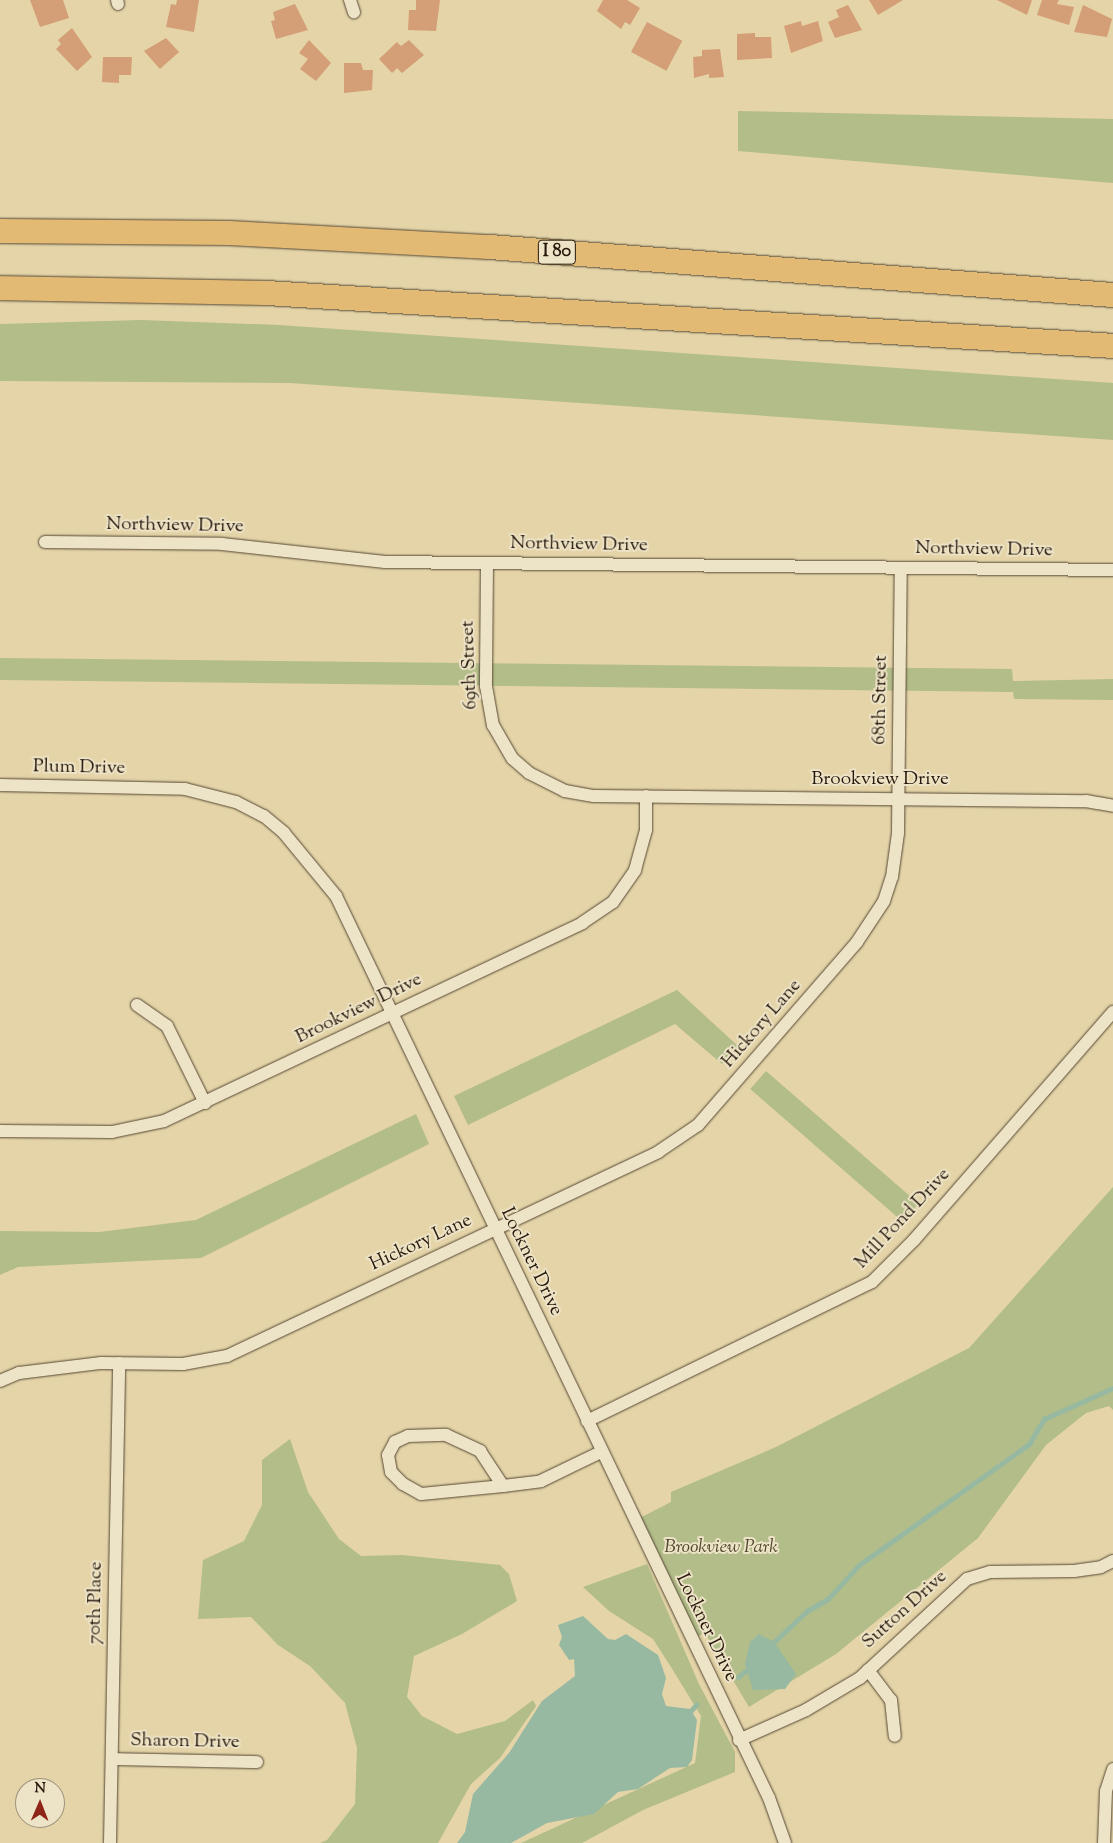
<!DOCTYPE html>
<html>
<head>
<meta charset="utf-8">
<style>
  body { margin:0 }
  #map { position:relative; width:1113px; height:1843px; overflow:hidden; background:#e4d4a8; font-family:"Sorts Mill Goudy",serif }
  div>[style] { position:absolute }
  .green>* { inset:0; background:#b2bd89; transform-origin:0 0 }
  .water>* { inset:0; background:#97b9a2 }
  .stream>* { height:4.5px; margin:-2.25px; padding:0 2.25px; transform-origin:2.25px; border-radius:2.25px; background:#97b9a2 }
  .building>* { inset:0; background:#d49f76; transform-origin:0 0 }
  .roads { filter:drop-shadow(0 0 1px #564733) drop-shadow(0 0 1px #564733) }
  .minor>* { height:12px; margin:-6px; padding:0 6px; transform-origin:6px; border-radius:6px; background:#ede3c6 }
  .motorway>* { height:24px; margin:-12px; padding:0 12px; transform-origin:12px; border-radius:12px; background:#e2ba74 }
  span { translate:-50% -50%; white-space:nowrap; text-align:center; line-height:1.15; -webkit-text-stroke:4px #ede3c6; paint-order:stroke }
  .shield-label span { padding:1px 4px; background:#ede3c6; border:1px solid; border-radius:4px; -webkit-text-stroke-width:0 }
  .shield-label { font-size:18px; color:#27180c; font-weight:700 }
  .street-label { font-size:19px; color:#27180c }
  .park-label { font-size:19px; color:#514a32; font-style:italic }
  .north { position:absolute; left:15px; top:1778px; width:50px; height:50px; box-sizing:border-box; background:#ede3c6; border:1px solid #9e927c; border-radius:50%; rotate:1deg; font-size:14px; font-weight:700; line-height:20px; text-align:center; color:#27180c }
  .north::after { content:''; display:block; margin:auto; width:18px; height:22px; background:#8f2418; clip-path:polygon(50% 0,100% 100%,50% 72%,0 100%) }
</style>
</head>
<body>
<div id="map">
  <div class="green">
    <div style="clip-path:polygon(738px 111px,1113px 119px,1113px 183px,738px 151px)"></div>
    <div style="clip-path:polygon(141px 320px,279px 325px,1113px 383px,1113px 440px,290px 383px,0 381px,0 324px)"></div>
    <div style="clip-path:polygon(0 658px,1012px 669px,1013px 681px,1113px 679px,1113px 700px,1014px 699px,1013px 692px,0 680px)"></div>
    <div style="clip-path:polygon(677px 990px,739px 1047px,722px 1064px,675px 1024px,468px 1125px,454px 1096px)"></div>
    <div style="left:766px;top:1071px;width:202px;height:24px;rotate:41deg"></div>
    <div style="clip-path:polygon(416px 1114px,429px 1144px,201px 1258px,18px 1267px,0 1275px,0 1231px,99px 1232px,196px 1220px)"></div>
    <div style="clip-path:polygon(1113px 1187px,1113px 1410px,1109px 1406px,1086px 1413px,1046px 1445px,978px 1538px,836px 1654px,749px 1707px,705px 1633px,691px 1640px,634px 1521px,671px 1502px,671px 1492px,776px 1447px,969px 1348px)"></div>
    <div style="clip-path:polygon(290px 1439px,308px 1492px,339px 1539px,361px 1556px,402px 1555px,500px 1565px,509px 1574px,517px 1601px,462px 1634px,414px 1656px,407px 1697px,422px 1716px,457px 1734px,505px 1721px,533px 1700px,536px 1706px,500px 1758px,471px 1784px,438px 1843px,320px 1843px,327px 1840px,355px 1804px,357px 1748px,345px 1703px,310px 1666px,278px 1645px,251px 1617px,198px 1619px,203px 1560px,244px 1541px,262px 1505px,262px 1460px)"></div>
    <div style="clip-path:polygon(647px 1564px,699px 1684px,735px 1752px,735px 1772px,643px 1810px,582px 1843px,521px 1843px,695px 1763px,701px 1716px,671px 1667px,653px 1639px,609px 1611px,583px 1587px)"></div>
  </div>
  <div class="water">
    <div style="clip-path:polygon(583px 1616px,608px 1639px,615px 1640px,626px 1634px,658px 1655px,666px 1678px,662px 1694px,666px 1706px,690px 1709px,697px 1720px,692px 1760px,687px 1767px,670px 1768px,638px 1789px,618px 1792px,594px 1814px,547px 1823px,511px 1843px,457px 1843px,465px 1832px,473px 1794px,509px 1753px,542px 1701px,575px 1676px,574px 1659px,569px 1660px,559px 1645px,562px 1637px,558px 1625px)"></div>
    <div style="clip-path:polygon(759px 1634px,774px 1642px,796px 1674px,785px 1689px,753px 1690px,745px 1664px,750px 1642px)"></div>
  </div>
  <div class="stream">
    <div style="left:771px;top:1645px;width:50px;rotate:-43.4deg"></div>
    <div style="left:807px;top:1611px;width:24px;rotate:-30deg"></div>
    <div style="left:828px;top:1599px;width:46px;rotate:-47.6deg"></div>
    <div style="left:859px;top:1565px;width:209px;rotate:-35.4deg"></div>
    <div style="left:1029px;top:1444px;width:29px;rotate:-59deg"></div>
    <div style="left:1044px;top:1419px;width:76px;rotate:-24.2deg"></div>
    <div style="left:738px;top:1677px;width:13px;rotate:-39deg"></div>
    <div style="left:689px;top:1713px;width:11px;rotate:-49deg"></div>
  </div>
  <div class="building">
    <div style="clip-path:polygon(30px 0,63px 0,69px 18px,40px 27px)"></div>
    <div style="clip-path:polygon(177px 0,199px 0,194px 32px,166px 27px,171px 4px,176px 5px)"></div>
    <div style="clip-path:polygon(416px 0,440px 0,436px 31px,408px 30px,409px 10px,416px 10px)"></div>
    <div style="clip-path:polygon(603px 0,627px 0,640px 8px,630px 25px,625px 22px,621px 29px,597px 11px)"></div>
    <div style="clip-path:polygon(869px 0,903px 0,878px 15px)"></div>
    <div style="clip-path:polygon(997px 0,1032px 0,1027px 15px)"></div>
    <div style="clip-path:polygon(1042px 0,1059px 0,1057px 4px,1074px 7px,1069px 25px,1037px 15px)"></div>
    <div style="clip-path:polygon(295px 4px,308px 30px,276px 39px,271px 21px,275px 20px,273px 12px)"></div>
    <div style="clip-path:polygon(848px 5px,862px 30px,835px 38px,828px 22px,839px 17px,836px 10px)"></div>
    <div style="clip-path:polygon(1083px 5px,1112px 19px,1107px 37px,1074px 32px)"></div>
    <div style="clip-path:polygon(801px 21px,802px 26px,818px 21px,823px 41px,791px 53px,784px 26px)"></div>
    <div style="left:647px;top:22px;width:40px;height:34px;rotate:28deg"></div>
    <div style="clip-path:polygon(72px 28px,92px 57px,77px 71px,56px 49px,61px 44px,58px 40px)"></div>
    <div style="clip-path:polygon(755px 33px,755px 37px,771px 37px,772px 58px,737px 60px,737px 34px)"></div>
    <div style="clip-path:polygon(166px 38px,179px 52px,160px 69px,144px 51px)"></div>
    <div style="clip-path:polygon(309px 40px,331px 63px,316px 81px,300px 69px,308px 59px,299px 53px)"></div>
    <div style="clip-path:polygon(409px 40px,424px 55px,402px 73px,397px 68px,392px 73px,379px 59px,397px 42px,401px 46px)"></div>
    <div style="clip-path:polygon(720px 49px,724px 77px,709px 78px,709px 74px,694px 78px,693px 57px,702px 56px,702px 50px)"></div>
    <div style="clip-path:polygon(103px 57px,132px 57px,131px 75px,119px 75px,119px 83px,102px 82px)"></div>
    <div style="clip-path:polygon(344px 63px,361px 63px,363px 70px,373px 70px,372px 90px,344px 93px)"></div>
  </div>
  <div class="roads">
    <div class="minor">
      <div style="left:117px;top:0;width:4px;rotate:76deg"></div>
      <div style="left:350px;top:0;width:13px;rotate:72deg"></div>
      <div style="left:45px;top:542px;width:177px;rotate:0.6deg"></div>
      <div style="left:222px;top:544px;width:164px;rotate:6.3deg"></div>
      <div style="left:385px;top:562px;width:728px;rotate:0.63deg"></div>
      <div style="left:487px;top:563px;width:123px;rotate:90.5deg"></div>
      <div style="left:486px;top:686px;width:40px;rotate:80deg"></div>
      <div style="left:493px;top:725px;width:39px;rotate:60deg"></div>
      <div style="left:513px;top:759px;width:21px;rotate:41deg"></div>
      <div style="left:529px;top:773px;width:40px;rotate:26.6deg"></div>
      <div style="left:565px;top:791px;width:29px;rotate:10deg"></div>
      <div style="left:594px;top:796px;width:492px;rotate:0.6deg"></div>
      <div style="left:1086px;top:801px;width:27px;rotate:10deg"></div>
      <div style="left:0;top:785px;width:185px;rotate:1.2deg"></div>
      <div style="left:185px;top:789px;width:53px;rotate:14.3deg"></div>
      <div style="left:236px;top:802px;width:31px;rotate:27deg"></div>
      <div style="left:264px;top:816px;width:26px;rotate:40deg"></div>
      <div style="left:284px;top:833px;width:82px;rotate:50.5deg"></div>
      <div style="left:336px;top:896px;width:1001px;rotate:64.36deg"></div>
      <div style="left:769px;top:1798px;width:48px;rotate:70.4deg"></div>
      <div style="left:137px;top:1005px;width:37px;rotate:35deg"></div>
      <div style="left:167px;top:1026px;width:86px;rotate:63.7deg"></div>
      <div style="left:0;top:1131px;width:112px;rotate:0.5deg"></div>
      <div style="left:112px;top:1132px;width:53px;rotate:-11.9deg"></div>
      <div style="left:164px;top:1121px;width:463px;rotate:-25.3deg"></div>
      <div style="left:582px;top:923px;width:37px;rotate:-34deg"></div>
      <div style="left:613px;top:902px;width:39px;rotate:-55deg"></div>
      <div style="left:635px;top:870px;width:41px;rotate:-74.6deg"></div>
      <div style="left:646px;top:830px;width:34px;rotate:-90deg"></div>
      <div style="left:0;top:1381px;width:21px;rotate:-23deg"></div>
      <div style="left:19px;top:1373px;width:83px;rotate:-7deg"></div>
      <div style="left:101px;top:1363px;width:82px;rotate:0.7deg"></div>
      <div style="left:183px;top:1364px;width:45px;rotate:-10.3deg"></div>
      <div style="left:227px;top:1356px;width:477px;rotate:-25.3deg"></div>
      <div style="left:658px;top:1152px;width:48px;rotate:-34deg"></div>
      <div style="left:698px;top:1125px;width:242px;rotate:-49deg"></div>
      <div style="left:857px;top:942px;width:49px;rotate:-56.6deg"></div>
      <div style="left:884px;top:901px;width:25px;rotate:-72deg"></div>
      <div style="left:892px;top:877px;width:44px;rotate:-82.2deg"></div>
      <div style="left:898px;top:833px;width:265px;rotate:-89.4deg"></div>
      <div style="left:587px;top:1421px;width:317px;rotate:-26deg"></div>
      <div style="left:872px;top:1282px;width:59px;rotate:-45deg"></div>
      <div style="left:914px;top:1240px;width:303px;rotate:-48.9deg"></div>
      <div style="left:503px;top:1486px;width:82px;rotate:174.4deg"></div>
      <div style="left:421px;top:1494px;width:21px;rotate:-151deg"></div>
      <div style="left:403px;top:1484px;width:17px;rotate:-135deg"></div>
      <div style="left:391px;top:1472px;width:17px;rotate:-100deg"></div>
      <div style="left:388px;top:1455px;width:15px;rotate:-62deg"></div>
      <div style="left:395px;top:1442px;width:14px;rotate:-25deg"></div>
      <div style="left:408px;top:1436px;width:38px;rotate:-2deg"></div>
      <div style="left:446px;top:1435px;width:38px;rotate:25deg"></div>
      <div style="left:480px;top:1451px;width:42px;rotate:56.7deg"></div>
      <div style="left:503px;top:1486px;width:38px;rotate:-7deg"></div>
      <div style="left:541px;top:1481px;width:67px;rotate:-25.8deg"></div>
      <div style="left:868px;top:1670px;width:38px;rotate:53deg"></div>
      <div style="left:891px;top:1700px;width:36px;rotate:84deg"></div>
      <div style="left:739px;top:1740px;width:73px;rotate:-24.1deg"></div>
      <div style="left:806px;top:1710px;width:63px;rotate:-30.7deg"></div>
      <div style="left:860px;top:1678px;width:146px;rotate:-42.8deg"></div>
      <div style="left:967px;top:1579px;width:24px;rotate:-17deg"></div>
      <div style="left:990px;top:1572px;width:84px;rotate:-0.7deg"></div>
      <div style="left:1074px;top:1571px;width:27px;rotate:-8deg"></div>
      <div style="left:1101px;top:1567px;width:13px;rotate:-27deg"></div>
      <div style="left:112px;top:1759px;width:145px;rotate:1.2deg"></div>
      <div style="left:110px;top:1843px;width:480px;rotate:-88.9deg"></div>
      <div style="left:1104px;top:1843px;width:52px;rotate:-87.8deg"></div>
      <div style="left:1106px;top:1791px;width:23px;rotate:-72deg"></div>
    </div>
    <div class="motorway">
      <div style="left:0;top:231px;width:229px;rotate:0.5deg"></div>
      <div style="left:229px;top:233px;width:261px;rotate:3.1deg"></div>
      <div style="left:490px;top:247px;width:625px;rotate:4.41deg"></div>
      <div style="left:0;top:288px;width:267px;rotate:1.1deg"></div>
      <div style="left:267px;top:293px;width:848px;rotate:3.58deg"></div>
    </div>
  </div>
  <div class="shield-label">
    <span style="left:557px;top:252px">I 80</span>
  </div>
  <div class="street-label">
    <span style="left:175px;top:526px;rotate:1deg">Northview Drive</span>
    <span style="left:579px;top:545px;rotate:1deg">Northview Drive</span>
    <span style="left:984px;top:550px;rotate:1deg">Northview Drive</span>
    <span style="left:470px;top:665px;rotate:-92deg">69th Street</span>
    <span style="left:881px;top:700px;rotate:-89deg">68th Street</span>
    <span style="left:79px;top:768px;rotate:1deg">Plum Drive</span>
    <span style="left:880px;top:780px">Brookview Drive</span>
    <span style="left:359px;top:1009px;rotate:-26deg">Brookview Drive</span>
    <span style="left:762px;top:1024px;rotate:-49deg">Hickory Lane</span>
    <span style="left:903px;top:1219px;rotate:-47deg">Mill Pond Drive</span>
    <span style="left:421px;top:1243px;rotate:-25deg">Hickory Lane</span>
    <span style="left:531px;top:1262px;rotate:64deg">Lockner Drive</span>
    <span style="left:96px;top:1603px;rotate:-89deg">70th Place</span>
    <span style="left:905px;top:1610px;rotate:-42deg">Sutton Drive</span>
    <span style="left:706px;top:1628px;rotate:64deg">Lockner Drive</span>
    <span style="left:185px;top:1742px;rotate:1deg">Sharon Drive</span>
  </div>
  <div class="park-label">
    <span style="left:721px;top:1548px">Brookview Park</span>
  </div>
  <div class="north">N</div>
</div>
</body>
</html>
